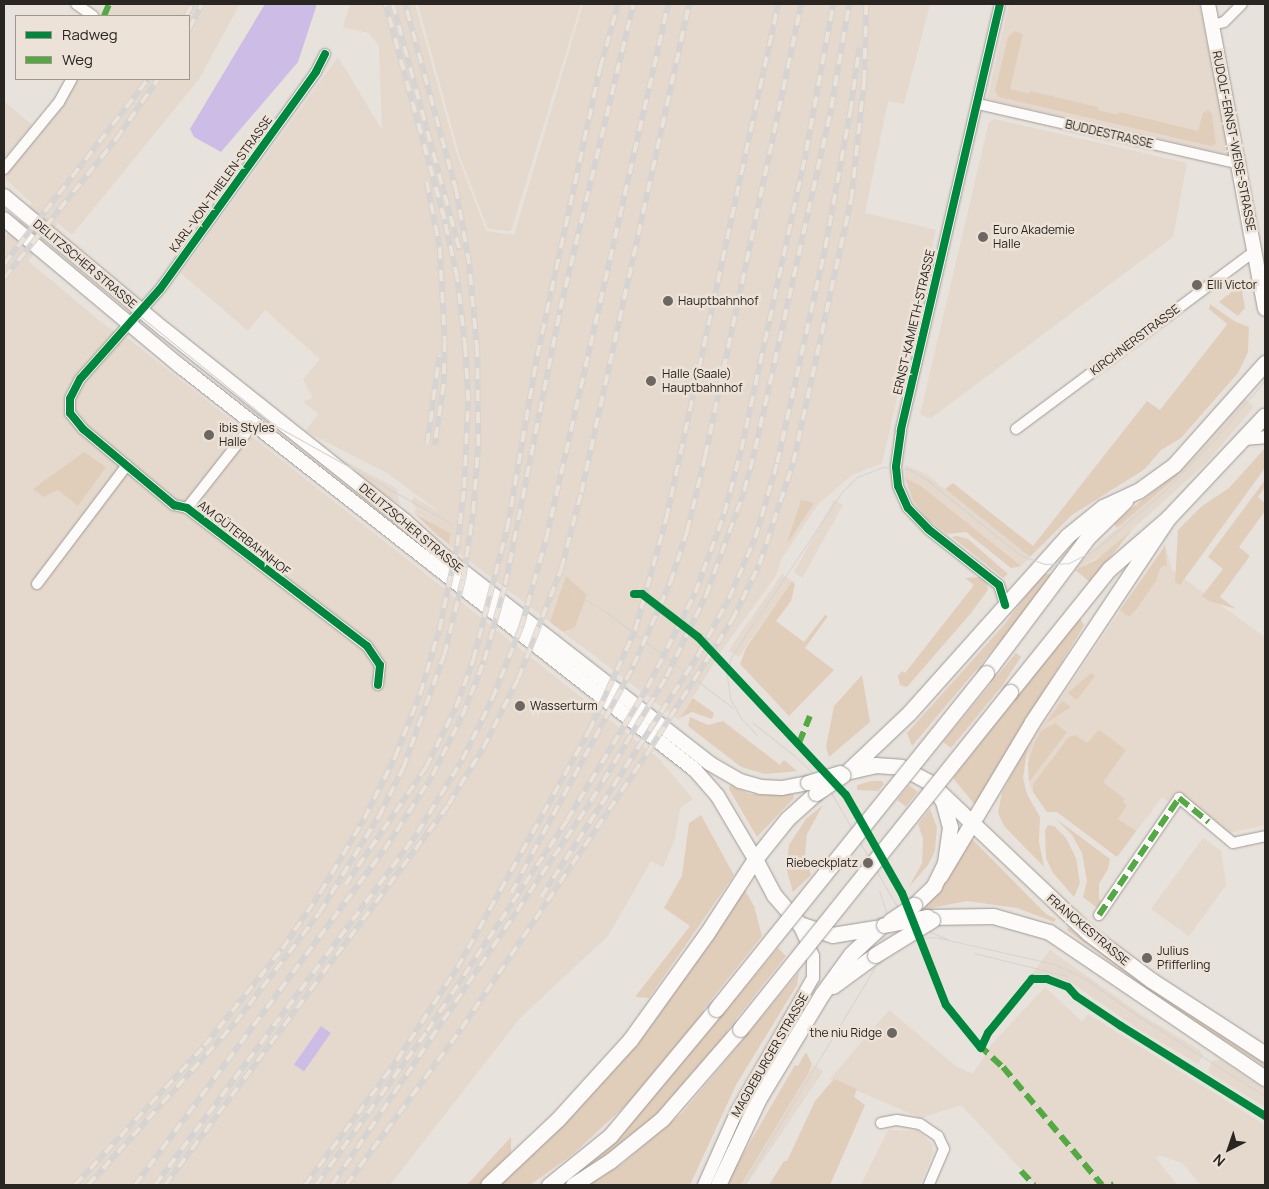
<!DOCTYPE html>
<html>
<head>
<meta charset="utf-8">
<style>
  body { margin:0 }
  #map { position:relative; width:1269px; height:1189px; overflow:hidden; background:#e8e2dc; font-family:Manrope,sans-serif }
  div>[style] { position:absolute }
  .built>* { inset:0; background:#e5d8cc; transform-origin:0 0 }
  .green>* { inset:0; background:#e1ceba; transform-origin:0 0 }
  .water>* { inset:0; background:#cdbde6; transform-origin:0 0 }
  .roads { filter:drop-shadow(0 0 1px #9f9a96) drop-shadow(0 0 1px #9f9a96) }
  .minor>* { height:10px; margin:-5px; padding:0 5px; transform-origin:5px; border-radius:5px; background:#fcfbfa }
  .tertiary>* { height:12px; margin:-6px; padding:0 6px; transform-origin:6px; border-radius:6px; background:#fcfbfa }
  .secondary>* { height:14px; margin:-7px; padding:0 7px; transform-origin:7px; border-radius:7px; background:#fcfbfa }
  .primary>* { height:15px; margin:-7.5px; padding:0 7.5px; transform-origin:7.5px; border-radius:7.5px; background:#fcfbfa }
  .tram>* { height:1px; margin:-0.5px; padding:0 0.5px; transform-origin:0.5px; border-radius:0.5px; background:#d5d4d2 }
  .rail>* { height:5.5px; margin-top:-2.75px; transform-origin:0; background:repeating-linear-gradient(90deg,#ede2d7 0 11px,#d5d4d2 0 22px); box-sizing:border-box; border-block:1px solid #d5d4d2 }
  .bridges { filter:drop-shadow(0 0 1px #9f9a96) drop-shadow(0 0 1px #9f9a96) }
  .secondary-bridge>* { height:14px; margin:-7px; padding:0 7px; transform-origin:7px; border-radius:7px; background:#fcfbfa }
  .primary-bridge>* { height:15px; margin:-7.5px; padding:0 7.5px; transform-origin:7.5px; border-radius:7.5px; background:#fcfbfa }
  .quiet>* { height:6px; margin-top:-3px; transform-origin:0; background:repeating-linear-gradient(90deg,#53aa43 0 12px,transparent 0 18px) }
  .cycleway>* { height:8px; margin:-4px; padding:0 4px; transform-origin:4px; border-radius:4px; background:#00873e }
  .dots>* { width:14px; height:14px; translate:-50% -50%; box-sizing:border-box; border:2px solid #ede2d7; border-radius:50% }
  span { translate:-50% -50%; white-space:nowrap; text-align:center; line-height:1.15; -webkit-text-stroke:5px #ede2d7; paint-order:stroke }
  .street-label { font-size:12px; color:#292521 }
  .poi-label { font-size:12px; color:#292521 }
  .left { translate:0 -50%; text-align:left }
  .right { translate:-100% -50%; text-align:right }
  .frame { position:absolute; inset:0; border:5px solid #292521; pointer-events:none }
  .legend { position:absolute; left:15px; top:15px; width:175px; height:65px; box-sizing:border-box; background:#ede2d7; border:1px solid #9f968e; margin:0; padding:6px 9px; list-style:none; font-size:15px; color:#292521 }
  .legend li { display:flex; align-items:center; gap:10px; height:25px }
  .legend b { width:25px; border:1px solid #9f968e }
  .north { position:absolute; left:1204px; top:1124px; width:50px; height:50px; -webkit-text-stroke:4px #ede2d7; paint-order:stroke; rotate:221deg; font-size:14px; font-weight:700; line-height:20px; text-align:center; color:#292521 }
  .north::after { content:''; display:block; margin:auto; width:18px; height:22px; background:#292521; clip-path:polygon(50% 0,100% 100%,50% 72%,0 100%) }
</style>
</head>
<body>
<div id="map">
  <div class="built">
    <div style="clip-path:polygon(112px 4px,240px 4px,199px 79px,72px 235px,58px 223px,28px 261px,107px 327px,130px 340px,658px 758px,693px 799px,680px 808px,675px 838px,663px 867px,651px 861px,608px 936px,520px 1018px,390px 1185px,4px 1185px,4px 235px,6px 236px,32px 203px,4px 178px,4px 174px,76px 79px,189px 79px,189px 16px,107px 16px)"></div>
    <div style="clip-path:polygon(350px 4px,415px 4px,456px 152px,486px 231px,514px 235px,583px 4px,930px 4px,904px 104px,888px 101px,865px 213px,936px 230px,882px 463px,852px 475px,818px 504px,782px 558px,775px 577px,722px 650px,679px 720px,447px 544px,450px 533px,414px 512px,417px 508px,411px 502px,414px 497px,441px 513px,389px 474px,305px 431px,319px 414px,303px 402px,313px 398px,303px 379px,320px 359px,265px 310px,248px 331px,181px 273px,338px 57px,382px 130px,379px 46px,369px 33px,343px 27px)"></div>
    <div style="clip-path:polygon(418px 4px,581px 4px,511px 231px,488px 229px,460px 157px)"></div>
    <div style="clip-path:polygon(1009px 4px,1199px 4px,1230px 155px,987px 99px)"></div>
    <div style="clip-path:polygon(4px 101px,32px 125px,4px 158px)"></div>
    <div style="clip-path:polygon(994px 119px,1187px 163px,1173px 237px,931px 418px,920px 415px,989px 122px)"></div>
    <div style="clip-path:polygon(1245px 399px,1254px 407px,1206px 463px,1106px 553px,1075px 570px,1094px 548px,1174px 479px)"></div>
    <div style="clip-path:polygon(317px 447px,396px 488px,400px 504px,356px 478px)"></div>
    <div style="clip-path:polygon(905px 465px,926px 474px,1030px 557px,1021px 566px,1008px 557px,921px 486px,905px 478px)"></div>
    <div style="left:834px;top:500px;width:10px;height:83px;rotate:29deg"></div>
    <div style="clip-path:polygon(1165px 545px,1172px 570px,1265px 637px,1265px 825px,1229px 833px,1175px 792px,1169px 802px,1162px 797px,1117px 857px,1057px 812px,1047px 812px,1030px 787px,1027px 748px)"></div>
    <div style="left:782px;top:574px;width:12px;height:93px;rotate:35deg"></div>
    <div style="clip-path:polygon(1203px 838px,1221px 851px,1226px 885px,1189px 936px,1151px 909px)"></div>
    <div style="clip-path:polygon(1050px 950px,1142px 1015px,1200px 1050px,1203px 1055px,1198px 1064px,1135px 1027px,1072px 983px,1048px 974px,1031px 975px)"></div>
    <div style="clip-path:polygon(1045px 987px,1082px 1022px,1088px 1014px,1265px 1125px,1265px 1185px,1201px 1185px,1182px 1163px,1162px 1156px,1155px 1157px,1177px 1185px,1036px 1185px,961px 1105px,921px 1118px,830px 1079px,889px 1010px,957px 1067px,973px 1074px,992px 1044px)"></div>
    <div style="clip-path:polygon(1221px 1060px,1265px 1090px,1265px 1107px,1208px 1072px,1212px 1061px)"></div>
    <div style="left:814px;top:1065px;width:11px;height:140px;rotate:34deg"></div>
    <div style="clip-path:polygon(888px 1130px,918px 1131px,932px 1144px,933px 1153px,920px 1185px,861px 1185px)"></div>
  </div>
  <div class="green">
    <div style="clip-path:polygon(1015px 31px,1023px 34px,1010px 89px,1029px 94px,1030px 91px,1098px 107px,1098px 110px,1118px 115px,1119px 112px,1198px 131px,1203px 113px,1208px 110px,1212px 114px,1216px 144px,1211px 146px,999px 97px,995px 91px,1008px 37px)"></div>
    <div style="clip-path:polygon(1234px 283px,1241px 286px,1245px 308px,1238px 316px,1219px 302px,1231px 292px,1228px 288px)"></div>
    <div style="clip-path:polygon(1210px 304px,1234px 321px,1249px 327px,1248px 352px,1238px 373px,1181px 438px,1161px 450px,1145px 469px,1072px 515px,1030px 557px,945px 489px,953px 483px,1033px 546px,1147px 401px,1160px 410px,1222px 331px,1227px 324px,1209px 309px)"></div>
    <div style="clip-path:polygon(1265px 448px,1265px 468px,1180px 585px,1175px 582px,1178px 530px,1202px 506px,1229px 488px)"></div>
    <div style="clip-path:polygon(84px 452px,106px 467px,78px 506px,58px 490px,43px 497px,33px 489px)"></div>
    <div style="clip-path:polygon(1185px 467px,1174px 479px,1117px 528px,1114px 524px,1127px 512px)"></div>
    <div style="clip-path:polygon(905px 478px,921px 486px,1021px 566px,1011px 568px,966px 532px,947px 534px,927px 519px,913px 501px)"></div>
    <div style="clip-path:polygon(1265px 480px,1265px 487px,1258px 497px,1265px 503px,1265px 511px,1239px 547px,1250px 556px,1220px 597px,1236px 609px,1209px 601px,1202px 596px,1223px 569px,1208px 557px)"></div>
    <div style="clip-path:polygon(801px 500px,814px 503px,789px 541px,788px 540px)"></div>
    <div style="clip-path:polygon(414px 513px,450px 533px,449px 544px,437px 535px)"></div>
    <div style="clip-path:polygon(1132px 530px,1090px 582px,1075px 570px,1096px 560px)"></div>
    <div style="clip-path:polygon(957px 536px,968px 539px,1008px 574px,1003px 578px,952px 537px)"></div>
    <div style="clip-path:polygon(1165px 546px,1167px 567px,1164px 565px,1160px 568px,1156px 581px,1136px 610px,1130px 616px,1126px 615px,1120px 610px)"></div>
    <div style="clip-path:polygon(1042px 574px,1057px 574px,912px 746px,907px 733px,1004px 625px)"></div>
    <div style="clip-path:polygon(566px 576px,587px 595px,575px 627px,563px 632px,550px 622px)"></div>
    <div style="clip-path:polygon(979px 577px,987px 583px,988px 590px,971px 613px,907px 687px,900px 685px,898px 676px,902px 671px,905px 673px,974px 585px,965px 578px)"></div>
    <div style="clip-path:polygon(792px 581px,795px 584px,791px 601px,776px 621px,804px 642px,825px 615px,828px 616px,805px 648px,834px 670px,789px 716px,740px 664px,746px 648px)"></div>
    <div style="clip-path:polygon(1079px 617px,1084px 625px,1080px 632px,975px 805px,953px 778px)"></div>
    <div style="clip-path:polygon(1016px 653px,1021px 657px,1002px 686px,951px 748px,943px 742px)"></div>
    <div style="clip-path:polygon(1091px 673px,1095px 676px,1077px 700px,1068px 693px)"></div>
    <div style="clip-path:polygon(862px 675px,870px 722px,829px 757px,826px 747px,834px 706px)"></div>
    <div style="clip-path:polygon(693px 698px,714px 713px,712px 719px,692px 712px,680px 718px)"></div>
    <div style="clip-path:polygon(1062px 701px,1071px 707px,1046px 723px)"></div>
    <div style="clip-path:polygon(690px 717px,708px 725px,723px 721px,780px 765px,784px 760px,797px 771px,765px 774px,741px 767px,688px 726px)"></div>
    <div style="clip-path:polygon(1055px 723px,1067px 732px,1029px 782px,1028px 764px,1034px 744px,1041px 731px)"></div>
    <div style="clip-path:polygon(1099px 730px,1126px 750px,1103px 782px,1125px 799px,1123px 802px,1127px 805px,1118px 819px,1136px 831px,1117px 857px,1057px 812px,1047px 812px,1033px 792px,1033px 784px,1069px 737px,1075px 735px,1087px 743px)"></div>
    <div style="clip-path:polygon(1028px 745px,1023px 778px,1027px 794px,1040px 817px,1039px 842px,1044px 867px,1004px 826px,998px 813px,1002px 792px)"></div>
    <div style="clip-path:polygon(872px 781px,882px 781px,884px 784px,878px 791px,857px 790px,857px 785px)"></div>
    <div style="clip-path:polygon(730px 785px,750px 794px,793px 794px,794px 798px,757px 837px,729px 789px)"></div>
    <div style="left:909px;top:785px;width:11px;height:19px;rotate:38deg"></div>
    <div style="clip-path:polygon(823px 805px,807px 834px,805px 854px,811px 875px,793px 892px,786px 868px,789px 845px,806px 819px)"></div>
    <div style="clip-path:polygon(930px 809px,937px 827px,935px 851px,928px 865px,909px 887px,922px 863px,923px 839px,918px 824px)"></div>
    <div style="clip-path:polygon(701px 815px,734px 875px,649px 998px,635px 997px,690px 926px,664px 908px,682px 876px,689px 823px)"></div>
    <div style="clip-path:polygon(1055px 818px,1110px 859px,1108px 869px,1099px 884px,1099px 899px,1104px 904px,1100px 910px,1083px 897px,1087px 881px,1082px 853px,1072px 835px)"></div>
    <div style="clip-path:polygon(1054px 826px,1066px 838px,1076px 858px,1080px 883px,1074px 897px,1053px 873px,1046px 858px,1045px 830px,1048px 825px)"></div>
    <div style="clip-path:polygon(972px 839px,1046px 914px,1056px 919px,1054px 922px,1017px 908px,967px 901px,921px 910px,940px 891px)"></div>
    <div style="clip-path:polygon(743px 887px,754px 906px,762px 936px,703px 1010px,705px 1013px,638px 1094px,572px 1155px,530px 1185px,501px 1185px,630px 1050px)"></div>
    <div style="clip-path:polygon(1068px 927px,1150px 989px,1256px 1056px,1265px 1063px,1265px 1067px,1169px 1005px,1067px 930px)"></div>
    <div style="clip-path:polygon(778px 948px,786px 956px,733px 1023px,727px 1031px,729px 1033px,672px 1099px,644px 1126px,590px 1167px,563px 1185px,554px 1185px,621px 1130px,658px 1091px)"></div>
    <div style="clip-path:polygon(799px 972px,797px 985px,736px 1085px,690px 1185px,588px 1185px,622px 1164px,682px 1113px)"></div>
    <div style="clip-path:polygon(806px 1052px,812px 1064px,809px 1072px,741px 1185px,725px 1185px,795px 1065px,798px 1066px)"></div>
    <div style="clip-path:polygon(834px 1079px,857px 1089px,854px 1097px,865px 1105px,830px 1185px,769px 1185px,784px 1161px,787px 1161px,815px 1101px)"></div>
    <div style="clip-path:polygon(511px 1137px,511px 1159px,481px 1185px,467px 1185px)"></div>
  </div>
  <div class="water">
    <div style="clip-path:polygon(265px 4px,317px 4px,298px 62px,221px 152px,194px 137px,190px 129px)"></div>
    <div style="left:321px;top:1026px;width:12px;height:47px;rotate:35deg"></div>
  </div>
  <div class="roads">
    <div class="minor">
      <div style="left:76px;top:4px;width:21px;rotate:35deg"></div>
      <div style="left:1000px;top:4px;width:438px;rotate:103.1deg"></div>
      <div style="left:901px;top:431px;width:36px;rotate:98deg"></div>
      <div style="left:896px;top:467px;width:19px;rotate:84deg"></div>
      <div style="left:898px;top:486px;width:24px;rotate:66deg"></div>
      <div style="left:908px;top:508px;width:29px;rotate:46deg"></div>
      <div style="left:928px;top:529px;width:90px;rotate:38.3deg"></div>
      <div style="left:999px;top:585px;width:21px;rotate:73deg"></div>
      <div style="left:1212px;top:25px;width:12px;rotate:-14deg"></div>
      <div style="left:1224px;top:22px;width:25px;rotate:-45deg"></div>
      <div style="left:325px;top:54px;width:20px;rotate:117deg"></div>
      <div style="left:316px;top:72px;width:267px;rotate:125.7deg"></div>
      <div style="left:160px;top:289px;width:120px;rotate:131.6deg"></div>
      <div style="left:80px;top:379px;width:22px;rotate:117deg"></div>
      <div style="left:70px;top:399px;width:14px;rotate:90deg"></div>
      <div style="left:70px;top:413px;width:21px;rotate:51deg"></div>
      <div style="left:83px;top:429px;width:119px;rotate:39.9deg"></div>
      <div style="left:174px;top:505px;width:13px;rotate:13deg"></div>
      <div style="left:187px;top:508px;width:227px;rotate:37.5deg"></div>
      <div style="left:367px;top:646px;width:23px;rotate:56deg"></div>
      <div style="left:380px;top:665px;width:20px;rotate:96deg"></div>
      <div style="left:978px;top:104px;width:269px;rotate:12.9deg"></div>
      <div style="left:4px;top:169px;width:87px;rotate:-50.6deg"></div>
      <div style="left:59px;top:102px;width:26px;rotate:-61deg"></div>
      <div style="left:1016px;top:429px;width:298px;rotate:-36.7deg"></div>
      <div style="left:187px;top:508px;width:108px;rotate:-51.8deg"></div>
      <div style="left:37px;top:584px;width:149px;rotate:-52.9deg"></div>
      <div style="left:1099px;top:915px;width:142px;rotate:-55.6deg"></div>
      <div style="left:1179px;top:798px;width:70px;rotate:39.8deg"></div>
      <div style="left:1233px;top:843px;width:33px;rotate:-12deg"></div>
      <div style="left:881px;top:1123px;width:16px;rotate:-11deg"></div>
      <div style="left:897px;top:1120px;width:23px;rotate:10deg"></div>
      <div style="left:920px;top:1124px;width:22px;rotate:34deg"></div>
      <div style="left:938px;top:1136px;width:14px;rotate:65deg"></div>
      <div style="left:944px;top:1149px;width:39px;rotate:113deg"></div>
    </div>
    <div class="tertiary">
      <div style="left:1244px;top:439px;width:21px;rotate:-5deg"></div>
      <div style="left:704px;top:1185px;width:81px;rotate:-66deg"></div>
      <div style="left:737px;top:1111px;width:153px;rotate:-60.3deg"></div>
      <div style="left:813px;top:978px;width:22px;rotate:-90deg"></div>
      <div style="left:813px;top:956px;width:35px;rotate:-114deg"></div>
    </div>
    <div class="secondary">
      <div style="left:1208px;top:4px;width:310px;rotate:79.4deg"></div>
      <div style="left:4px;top:196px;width:209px;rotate:39.8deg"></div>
      <div style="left:165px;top:330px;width:308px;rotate:38.5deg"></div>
      <div style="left:406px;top:522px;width:54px;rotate:42deg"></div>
      <div style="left:446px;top:558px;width:333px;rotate:37.9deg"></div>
      <div style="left:709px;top:763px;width:36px;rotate:30deg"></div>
      <div style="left:740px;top:781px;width:22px;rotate:16deg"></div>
      <div style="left:761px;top:787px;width:21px;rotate:3deg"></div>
      <div style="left:782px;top:788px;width:26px;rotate:-11deg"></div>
      <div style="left:4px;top:219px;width:229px;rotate:39.9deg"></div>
      <div style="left:180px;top:366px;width:655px;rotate:38.11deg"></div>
      <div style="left:695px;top:770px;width:33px;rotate:49deg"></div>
      <div style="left:717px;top:795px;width:74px;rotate:59.3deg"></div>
    </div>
    <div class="primary">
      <div style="left:986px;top:673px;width:170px;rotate:-53.1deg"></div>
      <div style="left:1088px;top:537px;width:52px;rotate:-44.2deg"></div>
      <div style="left:1010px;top:692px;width:158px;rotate:-51.2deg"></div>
      <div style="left:1109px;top:569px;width:78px;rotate:-40.8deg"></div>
      <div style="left:1168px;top:518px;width:141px;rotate:-46.7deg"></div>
      <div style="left:848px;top:771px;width:84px;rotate:-43.6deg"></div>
      <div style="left:909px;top:713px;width:237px;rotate:-48.2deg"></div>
      <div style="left:1067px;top:536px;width:46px;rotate:-38.9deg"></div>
      <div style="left:1103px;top:507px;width:38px;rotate:-25deg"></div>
      <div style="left:1138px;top:491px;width:44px;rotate:-35.8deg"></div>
      <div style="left:1174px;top:465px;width:137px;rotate:-48.3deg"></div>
      <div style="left:850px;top:771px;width:26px;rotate:-13deg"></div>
      <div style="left:875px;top:765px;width:26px;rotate:4deg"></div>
      <div style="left:901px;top:767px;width:32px;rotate:28deg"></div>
      <div style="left:929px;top:782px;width:24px;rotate:54deg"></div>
      <div style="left:943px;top:801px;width:27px;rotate:75deg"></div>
      <div style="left:950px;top:827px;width:36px;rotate:98deg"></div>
      <div style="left:945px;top:863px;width:25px;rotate:116deg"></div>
      <div style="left:934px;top:886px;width:28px;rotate:136deg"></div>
      <div style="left:929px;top:782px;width:219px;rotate:43.5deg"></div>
      <div style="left:1088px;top:933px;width:79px;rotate:36.7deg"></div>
      <div style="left:1151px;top:980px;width:136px;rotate:33deg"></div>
      <div style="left:755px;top:859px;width:41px;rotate:62.2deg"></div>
      <div style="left:774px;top:895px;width:38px;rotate:49deg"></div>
      <div style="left:799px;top:924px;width:35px;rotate:18deg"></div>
      <div style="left:832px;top:935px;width:44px;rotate:-9.2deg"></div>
      <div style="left:940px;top:876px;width:179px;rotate:-59.1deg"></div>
      <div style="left:1032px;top:722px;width:245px;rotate:-56.3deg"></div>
      <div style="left:927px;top:917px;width:66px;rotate:-0.9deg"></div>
      <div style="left:993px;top:916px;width:58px;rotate:15.9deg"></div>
      <div style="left:1049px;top:932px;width:261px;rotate:34.1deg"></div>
      <div style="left:833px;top:986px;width:52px;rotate:-36.4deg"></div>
      <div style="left:488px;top:1185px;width:96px;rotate:-43.3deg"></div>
      <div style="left:558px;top:1119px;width:107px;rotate:-47.7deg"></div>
      <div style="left:630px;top:1040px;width:132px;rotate:-54.3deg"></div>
      <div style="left:707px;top:933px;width:88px;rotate:-57deg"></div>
      <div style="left:755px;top:859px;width:51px;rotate:-51.3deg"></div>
      <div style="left:787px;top:819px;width:39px;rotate:-42deg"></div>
      <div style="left:549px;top:1185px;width:78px;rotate:-38.8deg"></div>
      <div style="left:610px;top:1136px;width:165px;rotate:-50.2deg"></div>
      <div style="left:573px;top:1185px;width:44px;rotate:-33deg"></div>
      <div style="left:610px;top:1161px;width:67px;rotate:-38.9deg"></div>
      <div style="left:662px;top:1119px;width:119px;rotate:-49.1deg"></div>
      <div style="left:718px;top:1185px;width:94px;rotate:-64.8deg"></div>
      <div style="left:758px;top:1100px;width:124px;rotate:-58.9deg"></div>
      <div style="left:822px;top:994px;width:49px;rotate:-54.1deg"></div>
      <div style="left:851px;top:954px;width:41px;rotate:-43deg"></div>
    </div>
  </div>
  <div class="tram">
    <div style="left:4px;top:206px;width:350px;rotate:39deg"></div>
    <div style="left:276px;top:426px;width:201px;rotate:29.1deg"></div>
    <div style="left:563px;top:586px;width:50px;rotate:31.2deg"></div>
    <div style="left:606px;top:612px;width:159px;rotate:37.1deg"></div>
    <div style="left:753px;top:723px;width:53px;rotate:38.2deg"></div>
    <div style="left:795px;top:756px;width:47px;rotate:44.1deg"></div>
    <div style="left:829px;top:789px;width:138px;rotate:59.9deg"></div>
    <div style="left:898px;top:908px;width:36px;rotate:38deg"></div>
    <div style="left:926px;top:930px;width:23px;rotate:23deg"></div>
    <div style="left:757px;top:735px;width:23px;rotate:-133deg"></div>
    <div style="left:741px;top:718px;width:23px;rotate:-119deg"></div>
    <div style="left:730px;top:698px;width:21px;rotate:-98deg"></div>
    <div style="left:727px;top:677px;width:20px;rotate:-79deg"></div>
    <div style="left:731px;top:657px;width:199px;rotate:-56.1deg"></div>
    <div style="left:842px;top:492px;width:21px;rotate:-45deg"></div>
    <div style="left:857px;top:477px;width:28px;rotate:-21deg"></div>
    <div style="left:883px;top:467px;width:27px;rotate:6deg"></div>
    <div style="left:910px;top:470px;width:18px;rotate:29deg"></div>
    <div style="left:926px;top:479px;width:121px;rotate:39deg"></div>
    <div style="left:1020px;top:555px;width:27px;rotate:20deg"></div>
    <div style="left:1045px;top:564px;width:24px;rotate:-2deg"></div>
    <div style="left:1069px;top:563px;width:29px;rotate:-27deg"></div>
    <div style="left:1095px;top:550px;width:91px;rotate:-40.5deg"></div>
    <div style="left:1164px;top:491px;width:73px;rotate:-45.6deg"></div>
    <div style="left:1215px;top:439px;width:77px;rotate:-49.7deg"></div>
    <div style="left:974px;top:953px;width:96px;rotate:13.9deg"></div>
    <div style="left:878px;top:963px;width:29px;rotate:-38deg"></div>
    <div style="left:901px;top:945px;width:18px;rotate:-22deg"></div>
    <div style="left:918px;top:938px;width:17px;rotate:-3deg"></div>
    <div style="left:935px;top:937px;width:122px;rotate:12.8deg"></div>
    <div style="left:1054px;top:964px;width:33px;rotate:25deg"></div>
    <div style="left:1084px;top:978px;width:70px;rotate:35.1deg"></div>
    <div style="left:1141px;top:1018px;width:146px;rotate:32.2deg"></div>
    <div style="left:743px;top:1185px;width:261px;rotate:-58.8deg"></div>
    <div style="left:878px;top:962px;width:45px;rotate:-77.2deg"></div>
    <div style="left:888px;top:918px;width:29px;rotate:-108deg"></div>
  </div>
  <div class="rail">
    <div style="left:393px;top:4px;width:255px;rotate:74.8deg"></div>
    <div style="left:186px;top:16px;width:13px;rotate:-63deg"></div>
    <div style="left:189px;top:29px;width:28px;rotate:-63deg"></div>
    <div style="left:427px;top:182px;width:67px;rotate:78.9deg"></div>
    <div style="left:440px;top:248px;width:93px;rotate:86.9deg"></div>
    <div style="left:445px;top:341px;width:43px;rotate:91.3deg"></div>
    <div style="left:444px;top:384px;width:62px;rotate:98.4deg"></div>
    <div style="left:4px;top:264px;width:234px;rotate:-52.1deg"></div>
    <div style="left:4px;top:278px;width:179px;rotate:-51.1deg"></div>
    <div style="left:116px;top:139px;width:73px;rotate:-55deg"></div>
    <div style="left:427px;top:444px;width:89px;rotate:-82.2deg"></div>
    <div style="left:345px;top:885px;width:143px;rotate:-55.5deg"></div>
    <div style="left:426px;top:767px;width:67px;rotate:-63.4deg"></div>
    <div style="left:456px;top:707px;width:50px;rotate:-70.1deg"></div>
    <div style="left:473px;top:660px;width:135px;rotate:-75.5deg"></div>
    <div style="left:507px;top:529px;width:176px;rotate:-80.2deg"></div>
    <div style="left:537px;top:356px;width:295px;rotate:-77.7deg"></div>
    <div style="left:600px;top:68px;width:66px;rotate:-74.3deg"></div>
    <div style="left:511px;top:893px;width:258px;rotate:-61.7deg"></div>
    <div style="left:633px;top:666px;width:91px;rotate:-66deg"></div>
    <div style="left:670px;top:583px;width:55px;rotate:-71.9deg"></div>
    <div style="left:687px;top:531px;width:77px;rotate:-76.5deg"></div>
    <div style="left:705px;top:456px;width:462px;rotate:-78deg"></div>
    <div style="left:541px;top:897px;width:286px;rotate:-57deg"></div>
    <div style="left:697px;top:657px;width:67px;rotate:-61.5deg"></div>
    <div style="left:729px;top:598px;width:65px;rotate:-66.6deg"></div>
    <div style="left:755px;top:538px;width:78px;rotate:-73.7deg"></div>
    <div style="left:777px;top:463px;width:220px;rotate:-77.4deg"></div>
    <div style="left:825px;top:248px;width:138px;rotate:-79.6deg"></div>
    <div style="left:850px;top:112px;width:65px;rotate:-82deg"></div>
    <div style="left:75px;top:1185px;width:190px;rotate:-47.1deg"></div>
    <div style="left:204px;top:1046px;width:124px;rotate:-51.2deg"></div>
    <div style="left:282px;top:949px;width:68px;rotate:-55.8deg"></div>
    <div style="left:320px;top:893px;width:86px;rotate:-59.3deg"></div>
    <div style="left:364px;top:819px;width:69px;rotate:-63.4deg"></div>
    <div style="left:395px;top:757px;width:68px;rotate:-68.4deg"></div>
    <div style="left:420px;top:694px;width:67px;rotate:-73.5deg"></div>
    <div style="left:439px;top:630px;width:86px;rotate:-77.9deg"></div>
    <div style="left:457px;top:546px;width:58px;rotate:-83.1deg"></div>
    <div style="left:464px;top:488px;width:87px;rotate:-87.4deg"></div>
    <div style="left:468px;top:401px;width:53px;rotate:-93.2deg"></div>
    <div style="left:465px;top:348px;width:70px;rotate:-96.5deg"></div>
    <div style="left:457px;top:278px;width:60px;rotate:-102.4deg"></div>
    <div style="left:444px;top:219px;width:223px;rotate:-105.3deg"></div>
    <div style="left:88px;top:1185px;width:219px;rotate:-47.8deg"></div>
    <div style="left:235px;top:1023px;width:138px;rotate:-52.6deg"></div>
    <div style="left:319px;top:913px;width:114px;rotate:-58.3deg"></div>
    <div style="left:379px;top:816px;width:54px;rotate:-63.4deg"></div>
    <div style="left:403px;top:768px;width:120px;rotate:-70.1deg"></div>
    <div style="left:444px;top:655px;width:78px;rotate:-76deg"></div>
    <div style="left:463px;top:579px;width:68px;rotate:-81.5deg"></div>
    <div style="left:473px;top:512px;width:67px;rotate:-85.7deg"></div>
    <div style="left:478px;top:445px;width:94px;rotate:-90.6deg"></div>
    <div style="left:477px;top:351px;width:87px;rotate:-95.3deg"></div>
    <div style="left:469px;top:264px;width:74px;rotate:-100.1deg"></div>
    <div style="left:456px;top:191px;width:194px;rotate:-105.3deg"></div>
    <div style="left:135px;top:1185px;width:417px;rotate:-53.4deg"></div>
    <div style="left:384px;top:850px;width:88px;rotate:-57deg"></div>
    <div style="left:432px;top:776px;width:67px;rotate:-63.4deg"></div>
    <div style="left:462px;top:716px;width:59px;rotate:-68.2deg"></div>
    <div style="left:484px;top:661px;width:79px;rotate:-74.6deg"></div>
    <div style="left:505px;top:585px;width:281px;rotate:-78.7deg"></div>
    <div style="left:560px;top:309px;width:314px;rotate:-76.5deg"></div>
    <div style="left:155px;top:1185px;width:439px;rotate:-53.3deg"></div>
    <div style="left:417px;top:833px;width:86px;rotate:-58.3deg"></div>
    <div style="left:462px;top:760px;width:68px;rotate:-63.8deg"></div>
    <div style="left:492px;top:699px;width:78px;rotate:-68.1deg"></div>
    <div style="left:521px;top:627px;width:91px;rotate:-74.1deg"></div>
    <div style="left:546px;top:539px;width:549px;rotate:-77.15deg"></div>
    <div style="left:165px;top:1185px;width:474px;rotate:-53.3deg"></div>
    <div style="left:448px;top:805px;width:67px;rotate:-58.4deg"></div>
    <div style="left:483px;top:748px;width:77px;rotate:-63.1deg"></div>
    <div style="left:518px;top:679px;width:118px;rotate:-68.6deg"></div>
    <div style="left:561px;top:569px;width:79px;rotate:-75.3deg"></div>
    <div style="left:581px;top:493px;width:501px;rotate:-77.55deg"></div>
    <div style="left:305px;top:1185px;width:155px;rotate:-53.6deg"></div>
    <div style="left:397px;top:1060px;width:110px;rotate:-56.9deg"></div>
    <div style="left:457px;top:968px;width:271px;rotate:-60.9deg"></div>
    <div style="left:589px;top:731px;width:111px;rotate:-65.5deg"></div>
    <div style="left:635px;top:630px;width:115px;rotate:-74.4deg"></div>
    <div style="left:666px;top:519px;width:527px;rotate:-77.73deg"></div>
    <div style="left:316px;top:1185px;width:190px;rotate:-54.2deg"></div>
    <div style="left:427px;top:1031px;width:253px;rotate:-56.4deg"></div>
    <div style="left:567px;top:820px;width:154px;rotate:-58.8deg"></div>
    <div style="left:647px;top:688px;width:106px;rotate:-63.2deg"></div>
    <div style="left:695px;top:593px;width:84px;rotate:-69.8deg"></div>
    <div style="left:724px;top:514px;width:66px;rotate:-75.1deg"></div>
    <div style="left:741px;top:450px;width:306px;rotate:-77.7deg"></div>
    <div style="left:806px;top:151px;width:149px;rotate:-79.6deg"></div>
    <div style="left:332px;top:1185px;width:463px;rotate:-56deg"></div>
    <div style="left:591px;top:801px;width:145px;rotate:-58.8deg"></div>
    <div style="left:666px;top:677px;width:91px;rotate:-64deg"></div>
    <div style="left:706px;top:595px;width:111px;rotate:-69.9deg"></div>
    <div style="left:744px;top:491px;width:43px;rotate:-75.3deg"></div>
    <div style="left:755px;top:449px;width:349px;rotate:-77.4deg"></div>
    <div style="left:831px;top:108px;width:106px;rotate:-80.2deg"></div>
    <div style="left:346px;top:1185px;width:194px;rotate:-53.6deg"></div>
    <div style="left:461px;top:1029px;width:331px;rotate:-56deg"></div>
    <div style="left:646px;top:755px;width:160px;rotate:-57.5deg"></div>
    <div style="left:732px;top:620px;width:61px;rotate:-63.9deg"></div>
    <div style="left:759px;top:565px;width:108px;rotate:-71.6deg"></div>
    <div style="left:793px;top:463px;width:269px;rotate:-77.6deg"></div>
    <div style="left:851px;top:200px;width:120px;rotate:-83.8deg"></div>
    <div style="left:864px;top:81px;width:77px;rotate:-88.5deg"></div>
  </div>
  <div class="bridges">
    <div class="secondary-bridge">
      <div style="left:808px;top:783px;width:34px;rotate:-17deg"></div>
    </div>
    <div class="primary-bridge">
      <div style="left:816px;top:793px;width:32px;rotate:-34deg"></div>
      <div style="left:890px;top:921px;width:29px;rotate:-34deg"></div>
      <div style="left:884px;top:925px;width:44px;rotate:-10.5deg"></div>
      <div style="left:875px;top:955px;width:67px;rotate:-31.6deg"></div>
      <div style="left:716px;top:1009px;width:431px;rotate:-51.2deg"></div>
      <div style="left:740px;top:1029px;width:432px;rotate:-51.3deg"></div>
    </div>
  </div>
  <div class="quiet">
    <div style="left:104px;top:16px;width:13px;rotate:-67deg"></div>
    <div style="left:799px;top:743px;width:29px;rotate:-68deg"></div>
    <div style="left:1099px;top:915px;width:142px;rotate:-55.6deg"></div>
    <div style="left:1179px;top:798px;width:38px;rotate:39deg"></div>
    <div style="left:979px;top:1045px;width:33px;rotate:43deg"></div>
    <div style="left:1003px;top:1067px;width:154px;rotate:50deg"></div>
    <div style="left:1021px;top:1171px;width:19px;rotate:47deg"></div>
    <div style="left:1112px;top:1185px;width:2px;rotate:-27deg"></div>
  </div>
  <div class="cycleway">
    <div style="left:1000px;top:4px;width:438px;rotate:103.1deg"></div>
    <div style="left:901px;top:431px;width:36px;rotate:98deg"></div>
    <div style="left:896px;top:467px;width:19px;rotate:84deg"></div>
    <div style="left:898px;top:486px;width:24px;rotate:66deg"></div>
    <div style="left:908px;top:508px;width:29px;rotate:46deg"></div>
    <div style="left:928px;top:529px;width:90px;rotate:38.3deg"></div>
    <div style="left:999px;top:585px;width:21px;rotate:73deg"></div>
    <div style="left:325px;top:54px;width:20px;rotate:117deg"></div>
    <div style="left:316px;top:72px;width:267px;rotate:125.7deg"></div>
    <div style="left:160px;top:289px;width:120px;rotate:131.6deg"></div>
    <div style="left:80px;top:379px;width:22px;rotate:117deg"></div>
    <div style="left:70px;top:399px;width:14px;rotate:90deg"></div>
    <div style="left:70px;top:413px;width:21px;rotate:51deg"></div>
    <div style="left:83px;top:429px;width:119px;rotate:39.9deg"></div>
    <div style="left:174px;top:505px;width:13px;rotate:13deg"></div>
    <div style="left:187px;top:508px;width:227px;rotate:37.5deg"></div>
    <div style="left:367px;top:646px;width:23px;rotate:56deg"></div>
    <div style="left:380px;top:665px;width:20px;rotate:96deg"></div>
    <div style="left:634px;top:594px;width:8px"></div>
    <div style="left:642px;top:594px;width:71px;rotate:37.5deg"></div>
    <div style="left:698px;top:637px;width:216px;rotate:46.9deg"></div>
    <div style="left:846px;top:795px;width:113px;rotate:60.3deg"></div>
    <div style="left:902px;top:893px;width:120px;rotate:68.6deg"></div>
    <div style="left:946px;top:1005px;width:55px;rotate:50.9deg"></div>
    <div style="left:981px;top:1048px;width:17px;rotate:-65deg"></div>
    <div style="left:988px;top:1033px;width:70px;rotate:-50.8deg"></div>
    <div style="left:1032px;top:979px;width:15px"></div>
    <div style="left:1047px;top:979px;width:22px;rotate:21deg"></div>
    <div style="left:1068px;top:987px;width:12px;rotate:48deg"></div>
    <div style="left:1076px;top:996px;width:54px;rotate:33.7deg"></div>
    <div style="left:1121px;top:1026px;width:170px;rotate:32deg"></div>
  </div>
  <div class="dots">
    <div style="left:983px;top:237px;background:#6c6762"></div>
    <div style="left:1197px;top:285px;background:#6c6762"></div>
    <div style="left:668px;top:301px;background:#6c6762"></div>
    <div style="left:651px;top:381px;background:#6c6762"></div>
    <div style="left:209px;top:435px;background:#6c6762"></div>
    <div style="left:520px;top:706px;background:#6c6762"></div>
    <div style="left:868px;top:863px;background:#6c6762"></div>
    <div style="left:1147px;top:958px;background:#6c6762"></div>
    <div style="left:892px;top:1033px;background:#6c6762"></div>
  </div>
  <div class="street-label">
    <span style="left:1109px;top:134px;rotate:13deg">BUDDESTRASSE</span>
    <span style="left:1234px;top:141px;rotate:79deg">RUDOLF-ERNST-WEISE-STRASSE</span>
    <span style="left:221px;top:184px;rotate:-54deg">KARL-VON-THIELEN-STRASSE</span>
    <span style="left:85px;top:264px;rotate:40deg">DELITZSCHER STRASSE</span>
    <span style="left:914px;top:322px;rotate:-77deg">ERNST-KAMIETH-STRASSE</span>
    <span style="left:1135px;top:340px;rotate:-37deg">KIRCHNERSTRASSE</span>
    <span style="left:411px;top:528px;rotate:40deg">DELITZSCHER STRASSE</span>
    <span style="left:244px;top:538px;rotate:38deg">AM GÜTERBAHNHOF</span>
    <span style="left:1088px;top:930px;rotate:40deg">FRANCKESTRASSE</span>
    <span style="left:770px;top:1055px;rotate:-60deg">MAGDEBURGER STRASSE</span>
  </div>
  <div class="poi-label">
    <span class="left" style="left:993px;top:237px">Euro Akademie<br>Halle</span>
    <span class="left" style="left:1207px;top:285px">Elli Victor</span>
    <span class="left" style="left:678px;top:301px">Hauptbahnhof</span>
    <span class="left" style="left:662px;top:381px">Halle (Saale)<br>Hauptbahnhof</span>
    <span class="left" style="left:219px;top:435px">ibis Styles<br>Halle</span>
    <span class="left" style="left:530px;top:706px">Wasserturm</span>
    <span class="right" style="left:858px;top:863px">Riebeckplatz</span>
    <span class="left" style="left:1157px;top:958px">Julius<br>Pfifferling</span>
    <span class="right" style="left:882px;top:1033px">the niu Ridge</span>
  </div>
  <div class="frame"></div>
  <ul class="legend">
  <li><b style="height:6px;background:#00873e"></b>Radweg</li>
  <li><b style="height:6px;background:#53aa43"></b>Weg</li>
  </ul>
  <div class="north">N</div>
</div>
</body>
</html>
